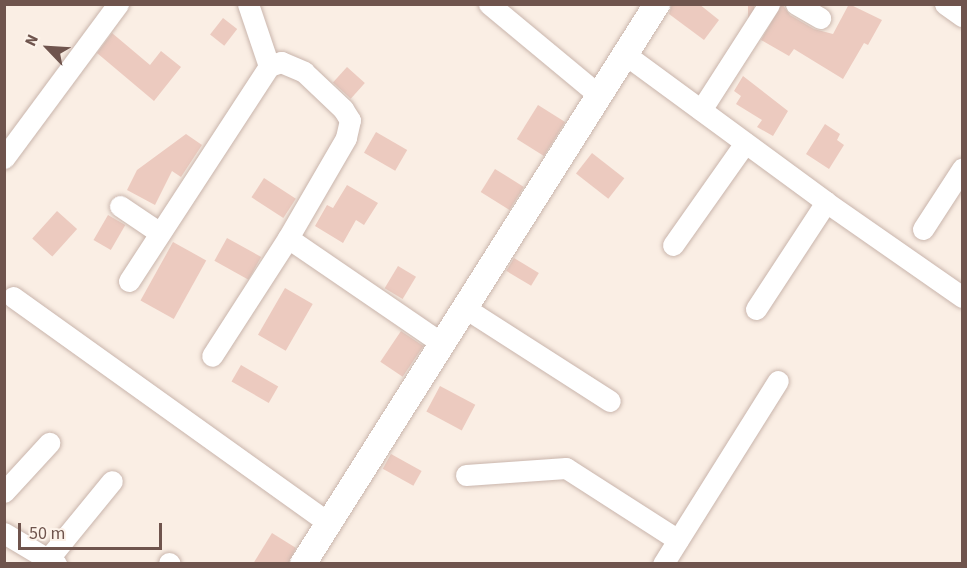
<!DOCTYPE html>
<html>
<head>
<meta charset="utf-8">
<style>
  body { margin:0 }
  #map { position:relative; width:967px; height:568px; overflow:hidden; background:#faeee4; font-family:"Source Sans 3",sans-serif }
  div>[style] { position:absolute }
  .building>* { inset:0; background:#eccabf; transform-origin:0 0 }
  .roads { filter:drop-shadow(0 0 2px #c9b5ac) drop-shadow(0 0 2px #c9b5ac) }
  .minor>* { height:21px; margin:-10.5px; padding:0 10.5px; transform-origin:10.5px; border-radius:10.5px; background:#fff }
  .tertiary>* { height:26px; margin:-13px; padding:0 13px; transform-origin:13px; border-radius:13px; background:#fff }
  span { translate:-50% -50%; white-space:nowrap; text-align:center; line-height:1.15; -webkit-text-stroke:4.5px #fdf3ea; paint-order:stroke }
  .frame { position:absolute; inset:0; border:6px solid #6f544d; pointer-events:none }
  .north { position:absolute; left:18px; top:18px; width:60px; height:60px; -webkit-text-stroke:4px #fdf3ea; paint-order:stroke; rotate:295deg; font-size:16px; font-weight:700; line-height:24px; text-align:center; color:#6f544d }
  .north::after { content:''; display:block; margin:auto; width:21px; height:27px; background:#6f544d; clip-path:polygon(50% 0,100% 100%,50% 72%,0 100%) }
  .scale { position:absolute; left:18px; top:523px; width:144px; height:27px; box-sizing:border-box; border:3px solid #6f544d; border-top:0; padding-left:8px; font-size:18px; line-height:21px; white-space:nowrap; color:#6f544d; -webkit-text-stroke:4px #fdf3ea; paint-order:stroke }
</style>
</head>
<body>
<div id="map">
  <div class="building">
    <div style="clip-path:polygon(672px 4px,699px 4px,719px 20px,704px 40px,669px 14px)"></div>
    <div style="left:748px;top:4px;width:6px;height:26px"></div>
    <div style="clip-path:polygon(782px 4px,790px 15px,814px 29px,833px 34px,849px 4px,882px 20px,868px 45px,864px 43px,843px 79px,794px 49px,789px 56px,761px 40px)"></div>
    <div style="left:223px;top:18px;width:18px;height:21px;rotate:38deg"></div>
    <div style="clip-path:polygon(112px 33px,150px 65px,161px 51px,181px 67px,154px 101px,97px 53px)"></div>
    <div style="left:347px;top:67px;width:24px;height:21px;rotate:42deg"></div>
    <div style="clip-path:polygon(743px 76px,788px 111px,773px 136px,757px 127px,762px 120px,736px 104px,741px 96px,734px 91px)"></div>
    <div style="left:538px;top:105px;width:32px;height:40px;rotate:32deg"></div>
    <div style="clip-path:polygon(825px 124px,840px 134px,837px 140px,844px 145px,829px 169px,806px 154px)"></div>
    <div style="left:376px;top:132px;width:36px;height:24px;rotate:30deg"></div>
    <div style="clip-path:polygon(186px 134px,202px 145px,181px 177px,172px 171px,155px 205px,127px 190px,137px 170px)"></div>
    <div style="left:592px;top:153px;width:41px;height:26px;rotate:38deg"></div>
    <div style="left:495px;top:169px;width:34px;height:27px;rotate:32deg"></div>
    <div style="left:264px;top:178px;width:38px;height:23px;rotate:33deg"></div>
    <div style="clip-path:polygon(347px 185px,378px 203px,364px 225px,356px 220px,343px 243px,315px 226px,327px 205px,333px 208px)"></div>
    <div style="left:57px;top:211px;width:27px;height:37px;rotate:42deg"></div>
    <div style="left:108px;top:215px;width:20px;height:29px;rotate:30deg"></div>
    <div style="left:227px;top:238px;width:39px;height:26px;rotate:29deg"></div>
    <div style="left:173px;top:242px;width:38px;height:67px;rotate:29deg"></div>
    <div style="left:514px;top:258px;width:29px;height:15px;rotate:31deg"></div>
    <div style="left:398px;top:266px;width:21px;height:26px;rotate:31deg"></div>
    <div style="left:285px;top:288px;width:32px;height:54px;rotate:30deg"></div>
    <div style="left:401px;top:331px;width:27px;height:37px;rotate:34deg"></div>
    <div style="left:241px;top:365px;width:43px;height:19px;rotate:30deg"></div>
    <div style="left:440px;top:386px;width:40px;height:29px;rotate:28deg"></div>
    <div style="left:391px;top:454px;width:35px;height:17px;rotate:29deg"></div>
    <div style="clip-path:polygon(272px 533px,296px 548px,288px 564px,253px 564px)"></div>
  </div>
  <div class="roads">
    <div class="minor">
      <div style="left:248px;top:4px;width:65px;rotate:71.3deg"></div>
      <div style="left:489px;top:4px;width:144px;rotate:39.7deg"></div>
      <div style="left:796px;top:4px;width:28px;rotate:30deg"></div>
      <div style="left:945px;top:4px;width:21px;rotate:35deg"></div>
      <div style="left:626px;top:55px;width:248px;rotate:36.3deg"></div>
      <div style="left:826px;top:202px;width:166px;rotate:34.9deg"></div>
      <div style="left:701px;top:110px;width:126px;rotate:-57.3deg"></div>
      <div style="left:4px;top:158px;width:192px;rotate:-53.5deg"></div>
      <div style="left:120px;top:206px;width:48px;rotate:34deg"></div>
      <div style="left:923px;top:229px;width:72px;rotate:-57deg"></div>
      <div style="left:288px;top:238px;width:188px;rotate:34.4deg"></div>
      <div style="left:673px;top:245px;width:125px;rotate:-54.8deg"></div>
      <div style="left:129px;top:281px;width:257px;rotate:-56.9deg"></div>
      <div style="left:269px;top:66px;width:13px;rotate:-18deg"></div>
      <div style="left:281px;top:62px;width:25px;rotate:23deg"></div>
      <div style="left:304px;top:72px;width:54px;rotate:43.5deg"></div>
      <div style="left:343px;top:109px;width:13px;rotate:58deg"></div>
      <div style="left:350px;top:120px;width:18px;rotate:103deg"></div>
      <div style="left:346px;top:138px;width:116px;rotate:120.1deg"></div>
      <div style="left:288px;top:238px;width:140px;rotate:122.8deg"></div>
      <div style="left:13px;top:297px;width:388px;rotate:35.6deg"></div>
      <div style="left:465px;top:308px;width:172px;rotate:32.7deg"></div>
      <div style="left:756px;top:309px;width:128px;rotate:-56.8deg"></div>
      <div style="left:466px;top:475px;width:100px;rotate:-4deg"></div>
      <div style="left:566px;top:468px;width:133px;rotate:32.7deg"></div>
      <div style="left:4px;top:492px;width:67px;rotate:-47.4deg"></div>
      <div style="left:4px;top:533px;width:61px;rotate:30.8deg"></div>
      <div style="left:169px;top:563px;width:1px;rotate:45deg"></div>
      <div style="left:44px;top:564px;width:107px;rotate:-50.7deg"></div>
      <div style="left:663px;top:564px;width:216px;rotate:-57.9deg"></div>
    </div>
    <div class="tertiary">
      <div style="left:303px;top:564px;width:663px;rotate:-57.7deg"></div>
    </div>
  </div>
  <div class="frame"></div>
  <div class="north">N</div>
  <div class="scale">50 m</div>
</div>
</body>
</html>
